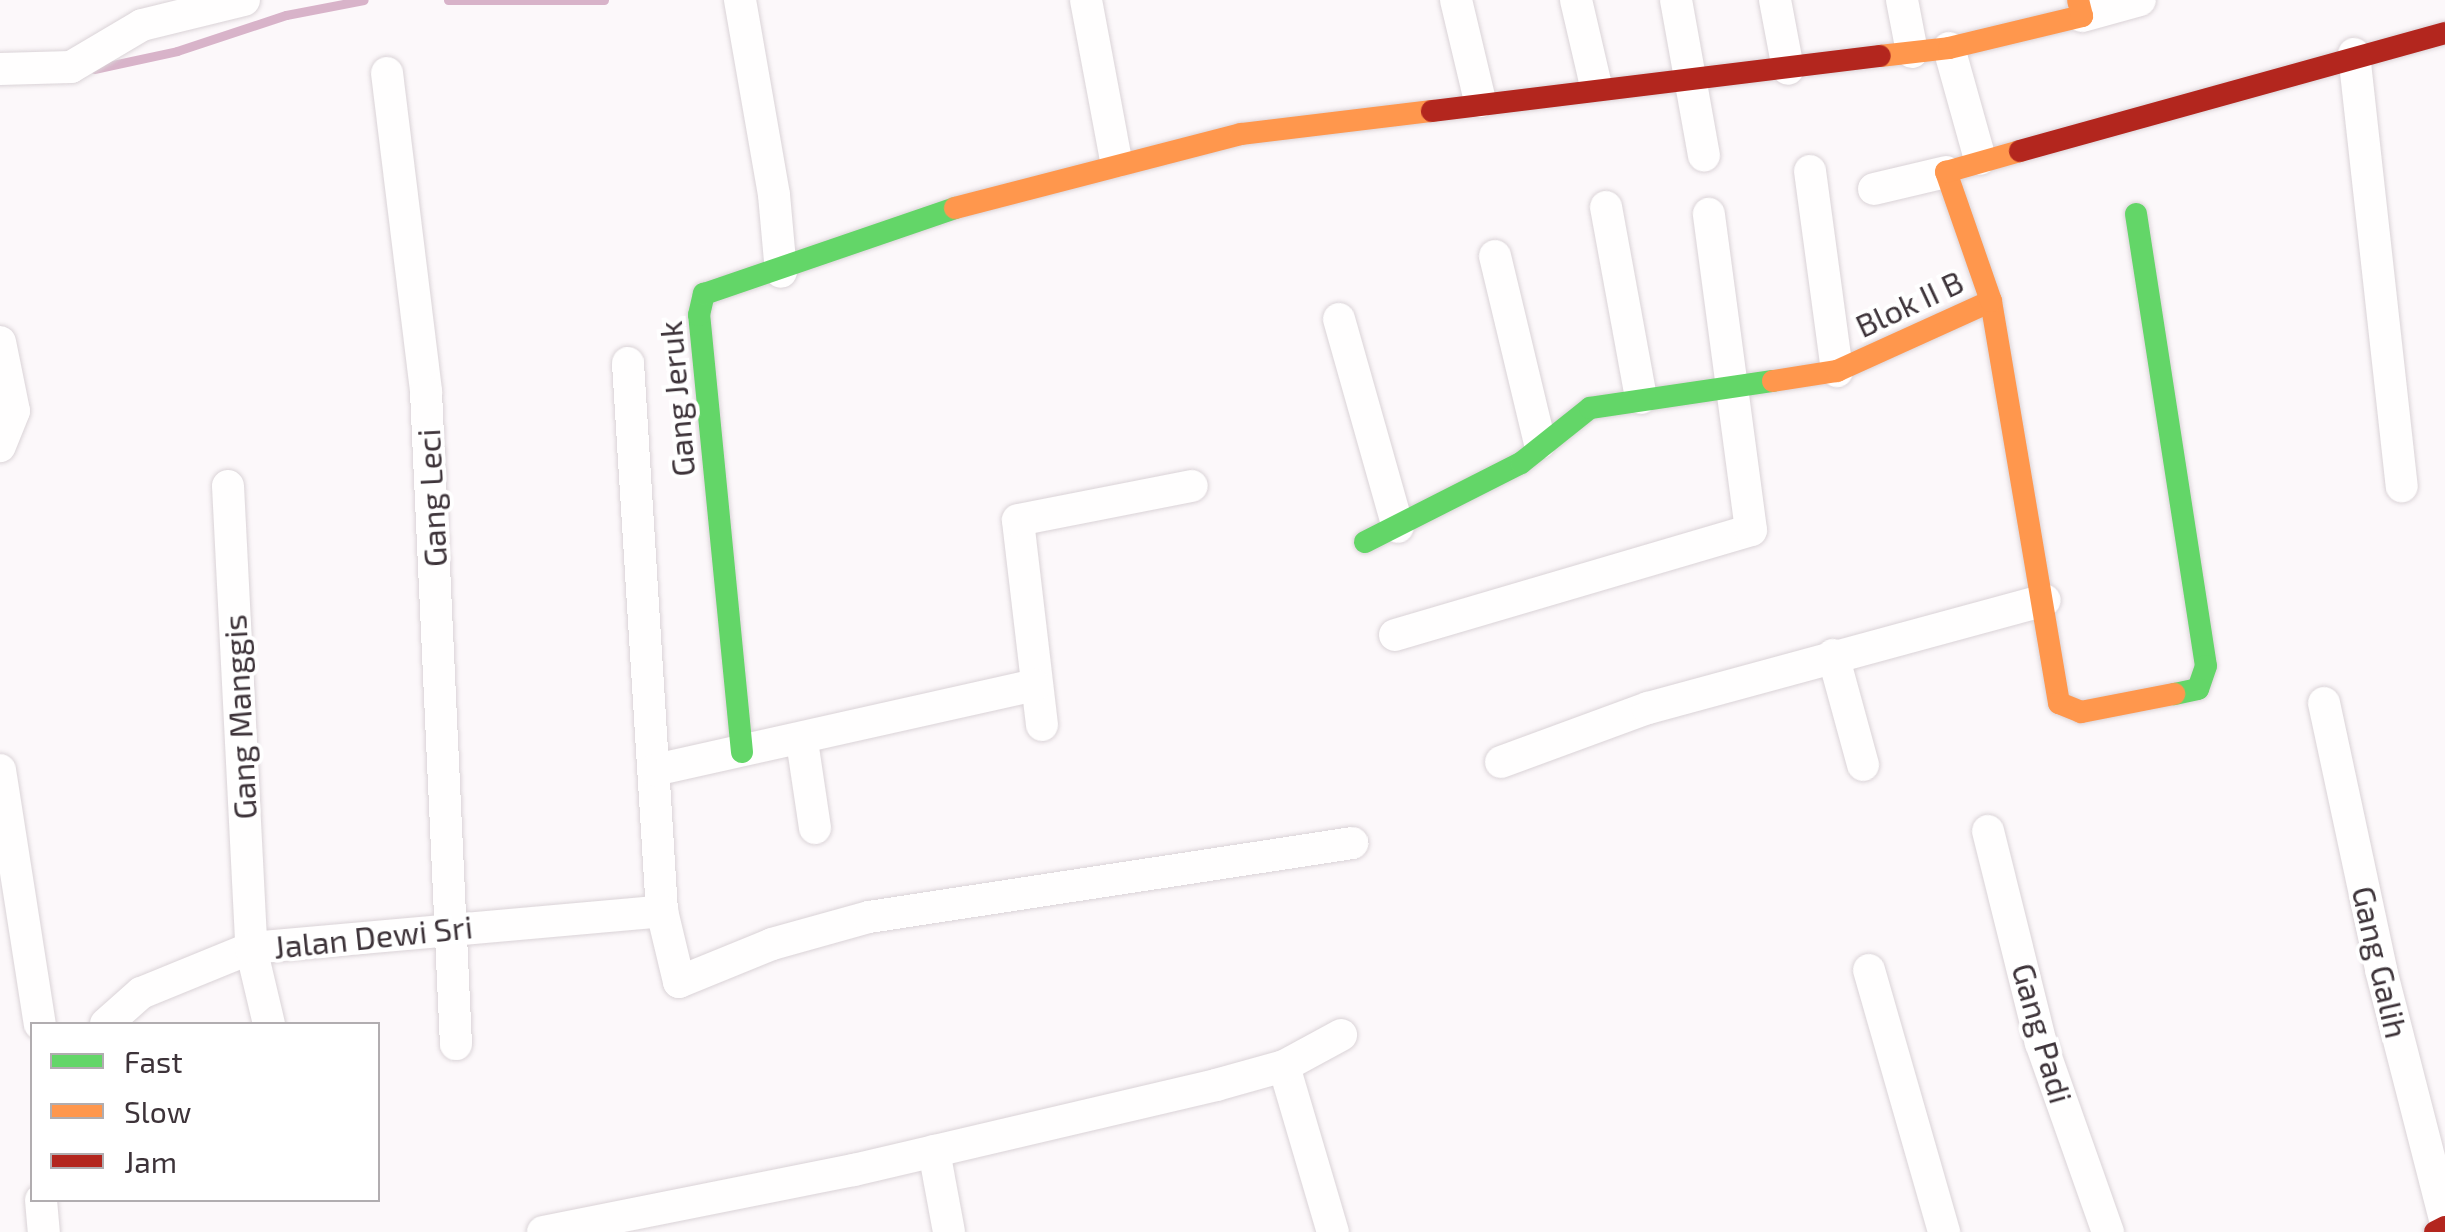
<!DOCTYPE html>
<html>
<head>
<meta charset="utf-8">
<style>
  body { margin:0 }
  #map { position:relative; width:2445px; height:1232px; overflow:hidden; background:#fcf8fa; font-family:"Exo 2",sans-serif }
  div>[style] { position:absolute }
  .stream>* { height:9px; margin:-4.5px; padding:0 4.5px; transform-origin:4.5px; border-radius:4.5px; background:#d8b3c9 }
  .roads { filter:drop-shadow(0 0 2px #dad3d7) drop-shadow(0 0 2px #dad3d7) }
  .street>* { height:32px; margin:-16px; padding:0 16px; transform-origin:16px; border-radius:16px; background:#fffefe }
  .fast>* { height:22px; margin:-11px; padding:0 11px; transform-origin:11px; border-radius:11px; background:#63d668 }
  .slow>* { height:22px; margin:-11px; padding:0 11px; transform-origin:11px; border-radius:11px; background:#ff974d }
  .jam>* { height:22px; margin:-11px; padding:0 11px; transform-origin:11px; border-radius:11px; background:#b3261e }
  span { translate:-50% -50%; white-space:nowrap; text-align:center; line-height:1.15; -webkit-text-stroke:8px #fff; paint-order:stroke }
  .street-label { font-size:32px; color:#3d3339 }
  .legend { position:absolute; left:30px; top:1022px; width:350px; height:180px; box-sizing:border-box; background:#fff; border:2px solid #b1adb0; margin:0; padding:12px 18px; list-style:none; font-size:30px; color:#3d3339 }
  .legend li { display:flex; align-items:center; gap:20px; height:50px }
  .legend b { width:50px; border:2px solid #b1adb0 }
</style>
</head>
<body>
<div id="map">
  <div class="stream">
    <div style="left:448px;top:0;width:156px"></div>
    <div style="left:94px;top:69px;width:85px;rotate:-12.2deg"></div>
    <div style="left:177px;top:51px;width:115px;rotate:-18.3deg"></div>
    <div style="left:286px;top:15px;width:79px;rotate:-10.9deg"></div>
  </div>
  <div class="roads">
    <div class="street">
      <div style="left:740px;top:0;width:198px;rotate:80.1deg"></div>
      <div style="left:774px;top:195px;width:77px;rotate:84.8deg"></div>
      <div style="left:1086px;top:0;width:164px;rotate:79.4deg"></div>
      <div style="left:1456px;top:0;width:104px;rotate:76.6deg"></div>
      <div style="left:1576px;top:0;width:88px;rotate:76.9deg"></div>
      <div style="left:1676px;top:0;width:158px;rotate:79.8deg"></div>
      <div style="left:1775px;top:0;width:70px;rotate:79.3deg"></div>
      <div style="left:1902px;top:0;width:53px;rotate:79.1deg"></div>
      <div style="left:2082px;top:16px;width:60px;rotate:-15.4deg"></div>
      <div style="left:1949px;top:48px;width:115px;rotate:74.4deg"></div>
      <div style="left:2354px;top:54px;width:435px;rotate:83.7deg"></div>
      <div style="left:0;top:69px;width:71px;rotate:-1.6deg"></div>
      <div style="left:71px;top:67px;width:82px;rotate:-30.6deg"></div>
      <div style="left:142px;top:25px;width:105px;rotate:-13.8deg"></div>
      <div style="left:387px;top:73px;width:321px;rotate:83deg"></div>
      <div style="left:426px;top:392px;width:653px;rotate:87.37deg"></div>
      <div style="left:1810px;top:171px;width:202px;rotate:82.3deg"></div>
      <div style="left:1874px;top:189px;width:74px;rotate:-13.3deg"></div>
      <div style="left:1606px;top:207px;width:194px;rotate:79.6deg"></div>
      <div style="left:1495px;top:256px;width:192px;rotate:76.5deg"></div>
      <div style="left:1339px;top:319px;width:216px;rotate:74.2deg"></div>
      <div style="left:0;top:342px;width:70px;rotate:78.5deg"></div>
      <div style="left:14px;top:411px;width:38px;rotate:112deg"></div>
      <div style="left:628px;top:363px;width:549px;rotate:86.45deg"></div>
      <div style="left:662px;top:911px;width:73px;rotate:76.5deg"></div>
      <div style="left:679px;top:982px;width:100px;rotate:-22.2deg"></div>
      <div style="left:772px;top:944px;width:101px;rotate:-15.6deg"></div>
      <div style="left:869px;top:917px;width:489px;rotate:-8.7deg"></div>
      <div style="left:228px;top:486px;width:463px;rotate:87.1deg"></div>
      <div style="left:251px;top:948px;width:78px;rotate:76.7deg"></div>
      <div style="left:1395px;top:635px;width:371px;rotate:-16.4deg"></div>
      <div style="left:1751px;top:530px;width:319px;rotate:-97.6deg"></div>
      <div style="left:1833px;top:655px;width:114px;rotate:74.7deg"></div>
      <div style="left:2324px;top:703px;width:273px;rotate:77.9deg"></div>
      <div style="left:2381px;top:970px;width:257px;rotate:75.6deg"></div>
      <div style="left:1042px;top:725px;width:206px;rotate:-96.7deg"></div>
      <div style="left:1018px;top:520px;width:177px;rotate:-11.1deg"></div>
      <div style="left:802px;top:741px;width:88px;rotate:81.5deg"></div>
      <div style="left:1501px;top:762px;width:157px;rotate:-20.2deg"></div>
      <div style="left:1648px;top:708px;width:411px;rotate:-15.2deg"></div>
      <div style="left:0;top:770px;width:257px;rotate:81.1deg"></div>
      <div style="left:655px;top:770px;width:389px;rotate:-12.6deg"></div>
      <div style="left:1988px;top:831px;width:219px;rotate:76deg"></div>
      <div style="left:2041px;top:1043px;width:201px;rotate:70.5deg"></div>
      <div style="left:1869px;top:970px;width:273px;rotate:74deg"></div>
      <div style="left:106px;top:1024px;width:47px;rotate:-41.5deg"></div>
      <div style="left:141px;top:993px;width:119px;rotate:-22.2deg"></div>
      <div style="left:251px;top:948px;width:413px;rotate:-5.1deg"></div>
      <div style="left:1284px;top:1066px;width:173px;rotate:73.6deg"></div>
      <div style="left:934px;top:1151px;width:82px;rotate:79.5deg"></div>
      <div style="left:41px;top:1200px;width:32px;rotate:85deg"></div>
      <div style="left:543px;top:1232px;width:317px;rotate:-11.3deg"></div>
      <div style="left:854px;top:1170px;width:372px;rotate:-13.2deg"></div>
      <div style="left:1216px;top:1085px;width:71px;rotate:-15.6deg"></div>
      <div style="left:1284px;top:1066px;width:65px;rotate:-28.5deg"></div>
    </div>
    <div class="fast">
      <div style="left:2136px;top:214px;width:457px;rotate:81.2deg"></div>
      <div style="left:2206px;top:666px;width:24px;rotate:109deg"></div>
      <div style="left:2198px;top:689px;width:25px;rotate:168deg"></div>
      <div style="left:1365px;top:542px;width:175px;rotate:-26.9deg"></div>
      <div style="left:1521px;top:463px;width:88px;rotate:-38.6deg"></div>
      <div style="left:1590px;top:408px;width:185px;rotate:-8.4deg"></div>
      <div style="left:742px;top:752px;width:439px;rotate:-95.6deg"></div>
      <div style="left:699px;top:315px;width:22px;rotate:-77deg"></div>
      <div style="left:704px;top:294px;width:265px;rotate:-18.9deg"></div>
    </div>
    <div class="slow">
      <div style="left:1880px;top:56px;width:69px;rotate:-6.6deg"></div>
      <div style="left:1949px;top:48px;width:137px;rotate:-13.5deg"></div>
      <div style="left:2082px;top:16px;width:16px;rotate:-104deg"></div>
      <div style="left:955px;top:208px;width:295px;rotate:-14.5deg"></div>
      <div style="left:1241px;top:134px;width:192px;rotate:-6.9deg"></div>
      <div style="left:1991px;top:301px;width:408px;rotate:80.4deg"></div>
      <div style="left:2059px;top:703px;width:24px;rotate:22deg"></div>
      <div style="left:2081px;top:712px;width:95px;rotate:-11deg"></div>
      <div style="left:1773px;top:381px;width:65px;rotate:-8.9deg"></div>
      <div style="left:1837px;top:371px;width:169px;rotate:-24.4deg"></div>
      <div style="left:1991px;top:301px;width:137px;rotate:-109.2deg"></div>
      <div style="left:1946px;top:172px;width:77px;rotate:-15.8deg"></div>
    </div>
    <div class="jam">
      <div style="left:1432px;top:111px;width:451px;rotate:-7deg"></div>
      <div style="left:2020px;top:151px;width:441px;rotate:-15.5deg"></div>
      <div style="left:2435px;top:1232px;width:11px;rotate:-27deg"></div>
    </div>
  </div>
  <div class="street-label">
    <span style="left:1909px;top:303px;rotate:-25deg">Blok II B</span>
    <span style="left:676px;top:399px;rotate:-95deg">Gang Jeruk</span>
    <span style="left:431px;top:498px;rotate:-93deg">Gang Leci</span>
    <span style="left:239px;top:717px;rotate:-93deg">Gang Manggis</span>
    <span style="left:373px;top:936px;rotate:-6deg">Jalan Dewi Sri</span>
    <span style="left:2381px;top:962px;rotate:77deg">Gang Galih</span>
    <span style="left:2043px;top:1033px;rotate:74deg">Gang Padi</span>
  </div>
  <ul class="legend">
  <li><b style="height:12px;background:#63d668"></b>Fast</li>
  <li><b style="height:12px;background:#ff974d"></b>Slow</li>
  <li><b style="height:12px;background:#b3261e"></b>Jam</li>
  </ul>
</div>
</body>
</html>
